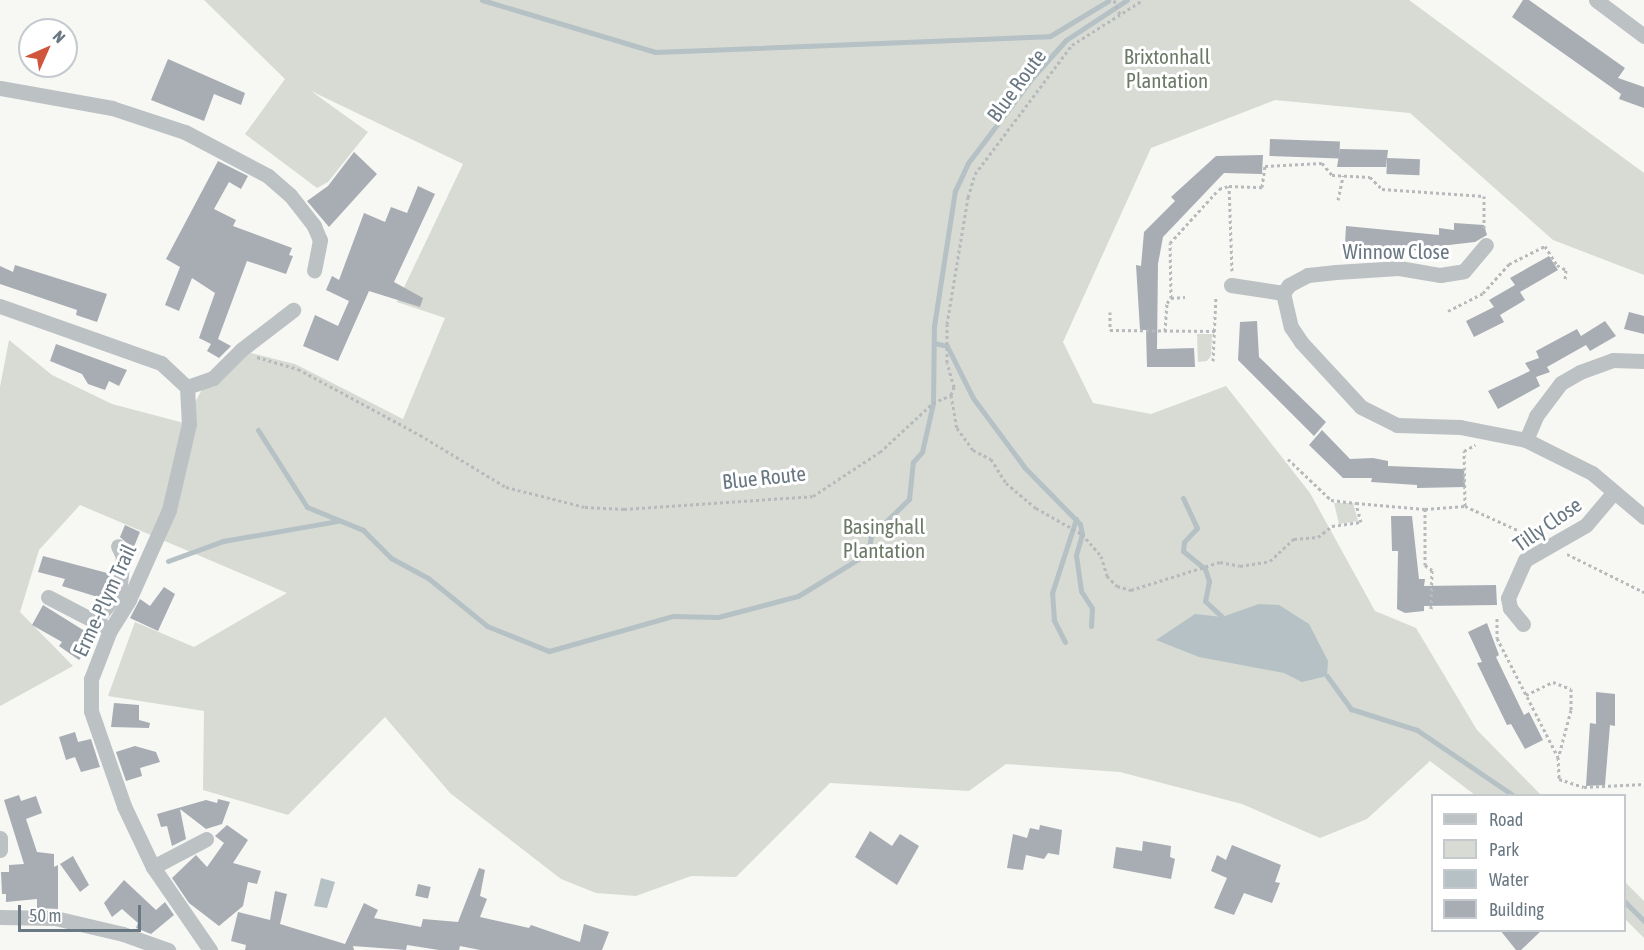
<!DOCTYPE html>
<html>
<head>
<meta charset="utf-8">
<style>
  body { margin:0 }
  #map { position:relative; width:1644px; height:950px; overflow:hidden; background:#f7f7f4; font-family:"Asap Condensed",sans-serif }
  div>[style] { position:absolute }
  .green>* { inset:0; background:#d7dbd4 }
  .water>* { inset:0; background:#b5c1c4 }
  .stream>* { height:5px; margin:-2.5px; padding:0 2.5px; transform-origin:2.5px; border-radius:2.5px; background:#b5c1c4 }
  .building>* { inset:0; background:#a7adb3; transform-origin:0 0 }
  .path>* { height:3px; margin-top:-1.5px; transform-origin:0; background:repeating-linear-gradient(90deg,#b7babc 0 3px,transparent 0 6px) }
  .minor>* { height:15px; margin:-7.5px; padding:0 7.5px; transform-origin:7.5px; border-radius:7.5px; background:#bcc1c4 }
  span { translate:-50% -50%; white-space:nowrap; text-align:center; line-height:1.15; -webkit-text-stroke:6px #fff; paint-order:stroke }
  .park-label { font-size:21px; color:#6c7a67 }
  .street-label { font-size:21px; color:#697882 }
  .legend { position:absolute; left:1431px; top:794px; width:195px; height:138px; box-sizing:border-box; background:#fff; border:2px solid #c3c9cd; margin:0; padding:8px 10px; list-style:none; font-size:18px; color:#697882 }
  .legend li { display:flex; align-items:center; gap:12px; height:30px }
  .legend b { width:30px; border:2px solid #c3c9cd }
  .north { position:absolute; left:18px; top:18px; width:60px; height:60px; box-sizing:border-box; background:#fff; border:2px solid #c3c9cd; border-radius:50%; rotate:45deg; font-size:16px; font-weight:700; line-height:24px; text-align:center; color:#697882 }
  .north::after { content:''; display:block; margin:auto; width:21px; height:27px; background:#d0553c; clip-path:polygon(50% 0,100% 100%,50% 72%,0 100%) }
  .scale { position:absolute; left:18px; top:905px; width:123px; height:27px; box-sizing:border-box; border:3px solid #697882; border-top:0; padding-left:8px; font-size:18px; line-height:21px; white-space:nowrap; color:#697882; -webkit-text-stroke:4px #fff; paint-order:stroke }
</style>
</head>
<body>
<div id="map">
  <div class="green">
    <div style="clip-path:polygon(204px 0,1409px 0,1644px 173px,1644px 275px,1553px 240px,1410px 113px,1275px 100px,1151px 148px,1063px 342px,1093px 403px,1151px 414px,1226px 386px,1310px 493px,1375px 611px,1416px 628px,1477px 730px,1541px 795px,1475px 795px,1430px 761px,1367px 819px,1320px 838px,1242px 804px,1120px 772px,1006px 764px,969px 791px,830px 783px,736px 877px,691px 876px,636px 896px,596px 893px,561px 879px,450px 793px,385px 717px,288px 815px,203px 790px,204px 711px,108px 696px,135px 622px,194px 647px,287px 593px,80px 505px,39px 550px,20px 612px,73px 666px,0 706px,0 387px,9px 340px,52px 375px,112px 404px,184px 423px,206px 382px,224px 365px,251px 353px,295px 364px,403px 419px,445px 318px,397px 302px,463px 164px,311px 91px,368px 132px,328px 182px,317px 188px,245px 134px,285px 79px)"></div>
    <div style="clip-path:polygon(1197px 334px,1212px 334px,1211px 356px,1207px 361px,1198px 362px)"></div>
    <div style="clip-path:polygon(1334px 503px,1353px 503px,1358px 521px,1339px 524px)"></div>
    <div style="clip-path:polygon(1624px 881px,1644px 901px,1644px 938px,1625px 919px)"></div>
  </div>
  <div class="water">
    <div style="clip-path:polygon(1259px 604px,1279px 605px,1309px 624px,1328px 661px,1327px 676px,1302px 682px,1284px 673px,1199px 657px,1156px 640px,1195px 614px,1222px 617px)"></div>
    <div style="clip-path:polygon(321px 878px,335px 882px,327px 908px,314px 906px)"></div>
  </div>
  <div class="stream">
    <div style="left:482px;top:0;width:181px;rotate:16.7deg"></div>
    <div style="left:655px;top:52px;width:395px;rotate:-2.3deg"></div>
    <div style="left:1050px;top:36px;width:68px;rotate:-31.1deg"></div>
    <div style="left:934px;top:343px;width:13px;rotate:13deg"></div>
    <div style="left:947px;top:346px;width:58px;rotate:63.4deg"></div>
    <div style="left:973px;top:398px;width:87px;rotate:53.4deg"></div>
    <div style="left:1025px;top:468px;width:78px;rotate:45.5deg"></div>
    <div style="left:1080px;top:524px;width:10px;rotate:79deg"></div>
    <div style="left:1082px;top:534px;width:22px;rotate:106deg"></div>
    <div style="left:1076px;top:555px;width:36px;rotate:82deg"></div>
    <div style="left:1081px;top:591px;width:20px;rotate:57deg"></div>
    <div style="left:1092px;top:608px;width:18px;rotate:93deg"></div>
    <div style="left:258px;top:430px;width:91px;rotate:57.5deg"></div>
    <div style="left:307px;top:507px;width:61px;rotate:22.3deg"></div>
    <div style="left:363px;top:530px;width:40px;rotate:45deg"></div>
    <div style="left:391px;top:558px;width:42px;rotate:28.4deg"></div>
    <div style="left:428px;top:578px;width:76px;rotate:39.1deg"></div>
    <div style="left:487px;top:626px;width:67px;rotate:22deg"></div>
    <div style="left:549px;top:651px;width:129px;rotate:-15.8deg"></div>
    <div style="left:673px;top:616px;width:45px;rotate:1.3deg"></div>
    <div style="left:718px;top:617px;width:83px;rotate:-14.7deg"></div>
    <div style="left:798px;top:596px;width:82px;rotate:-31.6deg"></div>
    <div style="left:868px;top:553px;width:17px;rotate:-80deg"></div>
    <div style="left:871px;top:536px;width:53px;rotate:-44.2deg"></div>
    <div style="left:909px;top:499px;width:37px;rotate:-84deg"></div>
    <div style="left:913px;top:462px;width:13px;rotate:-48deg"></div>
    <div style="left:922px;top:452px;width:50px;rotate:-77.3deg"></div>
    <div style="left:933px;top:403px;width:77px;rotate:-89.3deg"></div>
    <div style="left:934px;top:326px;width:137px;rotate:-81.2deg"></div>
    <div style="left:955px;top:191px;width:31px;rotate:-65deg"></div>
    <div style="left:968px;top:163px;width:106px;rotate:-53deg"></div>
    <div style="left:1032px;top:78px;width:51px;rotate:-48.2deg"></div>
    <div style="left:1066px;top:40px;width:73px;rotate:-33.3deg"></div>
    <div style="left:1183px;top:498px;width:33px;rotate:65deg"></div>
    <div style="left:1197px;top:528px;width:19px;rotate:133deg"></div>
    <div style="left:1184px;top:542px;width:9px;rotate:96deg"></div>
    <div style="left:1183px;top:551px;width:28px;rotate:39deg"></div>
    <div style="left:1205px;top:569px;width:13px;rotate:72deg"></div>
    <div style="left:1209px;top:581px;width:20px;rotate:101deg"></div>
    <div style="left:1205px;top:601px;width:23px;rotate:43deg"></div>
    <div style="left:168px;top:561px;width:59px;rotate:-20deg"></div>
    <div style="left:223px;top:541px;width:117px;rotate:-9.9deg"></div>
    <div style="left:1065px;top:642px;width:25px;rotate:-117deg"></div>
    <div style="left:1054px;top:620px;width:27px;rotate:-94deg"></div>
    <div style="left:1052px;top:593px;width:78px;rotate:-72deg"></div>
    <div style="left:1327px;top:676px;width:41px;rotate:54deg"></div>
    <div style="left:1351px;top:709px;width:69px;rotate:17.7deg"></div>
    <div style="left:1417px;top:730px;width:117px;rotate:34.2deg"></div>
    <div style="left:1624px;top:901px;width:28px;rotate:45deg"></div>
  </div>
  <div class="building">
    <div style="clip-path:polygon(1523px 0,1529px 0,1625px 68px,1618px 78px,1644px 87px,1644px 108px,1619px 99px,1621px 94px,1512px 17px)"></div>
    <div style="clip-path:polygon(168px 59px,245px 93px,241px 105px,214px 94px,204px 121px,151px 100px)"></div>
    <div style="left:1270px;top:139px;width:70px;height:17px;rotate:2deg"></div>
    <div style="clip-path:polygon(1340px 149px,1388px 150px,1386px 167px,1337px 167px)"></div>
    <div style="clip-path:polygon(354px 152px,377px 174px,329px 227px,307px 201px,328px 186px)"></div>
    <div style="clip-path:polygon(1263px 155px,1262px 174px,1224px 173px,1163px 237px,1158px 264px,1157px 349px,1194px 348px,1195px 367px,1147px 367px,1146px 330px,1140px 330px,1136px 265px,1141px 266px,1144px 232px,1175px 201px,1171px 197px,1216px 156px)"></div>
    <div style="left:1387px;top:158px;width:33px;height:16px;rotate:2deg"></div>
    <div style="clip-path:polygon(218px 161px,248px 176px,241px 189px,229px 182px,214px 209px,236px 220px,233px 226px,292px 248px,289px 255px,293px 256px,286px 274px,247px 261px,218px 339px,231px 346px,219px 358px,207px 351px,211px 344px,199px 338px,215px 293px,192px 278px,179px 311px,165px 305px,180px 267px,166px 259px)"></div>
    <div style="clip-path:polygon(418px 186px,435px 194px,394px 282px,423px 298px,420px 307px,369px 291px,338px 361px,303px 346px,315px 315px,338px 326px,349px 301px,326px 290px,332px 276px,339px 280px,364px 213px,385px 222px,391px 207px,407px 213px)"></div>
    <div style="clip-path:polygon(1454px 223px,1484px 225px,1487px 235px,1475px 242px,1440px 246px,1438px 252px,1345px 245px,1346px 226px,1439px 235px,1439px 228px,1454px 230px)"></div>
    <div style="clip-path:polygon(1549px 256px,1558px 270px,1520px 292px,1525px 300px,1500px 315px,1504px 322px,1474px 337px,1466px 321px,1494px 307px,1489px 300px,1515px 285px,1510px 278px)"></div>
    <div style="clip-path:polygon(15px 265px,107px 294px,97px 322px,76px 315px,77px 310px,0 284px,0 266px,13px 272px)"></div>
    <div style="clip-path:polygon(1629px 312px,1644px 316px,1644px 334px,1624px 329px)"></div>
    <div style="clip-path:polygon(1257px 321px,1259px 357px,1326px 422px,1314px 436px,1238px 360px,1240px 322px)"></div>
    <div style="clip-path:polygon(1605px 321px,1616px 336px,1590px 351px,1586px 345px,1547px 367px,1550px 372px,1536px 377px,1540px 386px,1498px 409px,1488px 391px,1530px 371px,1525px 363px,1539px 358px,1536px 351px,1577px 329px,1581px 336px)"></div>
    <div style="clip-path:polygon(56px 344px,127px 370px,119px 386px,109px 381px,105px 390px,88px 384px,82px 374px,50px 361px)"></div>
    <div style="clip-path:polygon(1322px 430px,1350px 459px,1373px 458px,1388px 461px,1388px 466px,1464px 469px,1465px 487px,1417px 488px,1417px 485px,1371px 482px,1372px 478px,1343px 478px,1309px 445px)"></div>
    <div style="clip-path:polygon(1391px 516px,1412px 516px,1419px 579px,1425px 579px,1424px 586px,1496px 585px,1497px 605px,1424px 606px,1424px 611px,1405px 613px,1397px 609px,1398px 551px,1392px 551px)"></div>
    <div style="clip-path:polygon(125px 525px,140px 532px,133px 549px,120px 537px)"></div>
    <div style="clip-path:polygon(43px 556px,111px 574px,107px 590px,101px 598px,62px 586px,65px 579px,38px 572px)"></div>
    <div style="clip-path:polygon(164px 587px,175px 594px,158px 631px,130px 618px,140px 599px,150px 606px)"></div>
    <div style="clip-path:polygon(43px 605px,96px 638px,79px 660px,59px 646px,62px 642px,32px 625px)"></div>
    <div style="clip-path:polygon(1487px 623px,1499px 655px,1496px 657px,1524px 715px,1529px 712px,1543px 740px,1525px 749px,1511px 724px,1507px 725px,1477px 663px,1482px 662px,1468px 632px)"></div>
    <div style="clip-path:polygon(1596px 692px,1615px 694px,1615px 726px,1610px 725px,1605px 785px,1586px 786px,1590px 723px,1596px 724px)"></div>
    <div style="clip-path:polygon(114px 703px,139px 705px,139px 720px,150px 723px,149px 728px,111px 727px)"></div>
    <div style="clip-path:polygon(75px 732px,78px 742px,91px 739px,100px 767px,81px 772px,75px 757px,66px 760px,59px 737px)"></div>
    <div style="clip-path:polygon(135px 746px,156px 752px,160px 762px,140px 768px,142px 776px,126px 781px,116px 752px)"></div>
    <div style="clip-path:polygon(19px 795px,21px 801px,36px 796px,42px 813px,26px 819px,37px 852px,54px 854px,54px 867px,58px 865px,58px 909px,37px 908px,37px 899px,6px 902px,6px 894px,2px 894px,1px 872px,9px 872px,9px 865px,24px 864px,4px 800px)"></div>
    <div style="clip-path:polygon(218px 799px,230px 802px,222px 824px,206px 829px,180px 809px,186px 839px,172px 846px,167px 826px,161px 827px,157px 814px,206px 800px,217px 803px)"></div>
    <div style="clip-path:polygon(227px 825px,248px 840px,233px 863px,261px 871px,257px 884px,248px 882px,243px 906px,219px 926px,189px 903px,172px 878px,196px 855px,207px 867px,224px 843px,215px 836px)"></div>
    <div style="clip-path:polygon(1040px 825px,1062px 830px,1059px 855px,1048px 853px,1044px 859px,1026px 855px,1023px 870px,1007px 868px,1013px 834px,1027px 838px,1030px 828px,1039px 830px)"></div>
    <div style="clip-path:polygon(870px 831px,892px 846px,900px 834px,919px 846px,897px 885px,855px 857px)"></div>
    <div style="clip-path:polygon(1143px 841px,1171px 846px,1170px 857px,1175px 859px,1171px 879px,1113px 868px,1116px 847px,1142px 851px)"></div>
    <div style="clip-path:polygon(1232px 845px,1281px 865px,1275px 882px,1280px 883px,1272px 903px,1244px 893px,1234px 915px,1214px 908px,1227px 878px,1211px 871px,1217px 855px,1226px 860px)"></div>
    <div style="clip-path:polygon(73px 856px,89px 885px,80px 892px,60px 864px)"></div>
    <div style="clip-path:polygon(479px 868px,485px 870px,480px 896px,487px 899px,480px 917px,529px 928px,531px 925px,580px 942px,584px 924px,609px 932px,602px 950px,480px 950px,460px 946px,459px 950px,439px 950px,407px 945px,406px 950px,353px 946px,354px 950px,245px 950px,246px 945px,231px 941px,238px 912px,270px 920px,275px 891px,287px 894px,280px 924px,345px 944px,364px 903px,378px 910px,374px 918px,421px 927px,423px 919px,458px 922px)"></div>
    <div style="clip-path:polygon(124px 880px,156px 910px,165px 902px,174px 915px,151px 934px,136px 928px,138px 923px,122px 909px,112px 917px,104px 903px)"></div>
    <div style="left:418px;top:884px;width:13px;height:12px;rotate:13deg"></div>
    <div style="clip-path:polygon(1500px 930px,1542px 930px,1521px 950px,1516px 950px)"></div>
  </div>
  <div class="path">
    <div style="left:1114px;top:0;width:15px;rotate:67deg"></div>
    <div style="left:1338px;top:200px;width:25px;rotate:-78deg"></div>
    <div style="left:1232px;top:271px;width:85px;rotate:-92deg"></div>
    <div style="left:1229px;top:186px;width:33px;rotate:2deg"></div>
    <div style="left:1262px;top:187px;width:21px;rotate:-82deg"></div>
    <div style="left:1265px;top:166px;width:57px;rotate:-3deg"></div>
    <div style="left:1322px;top:163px;width:16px;rotate:50deg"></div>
    <div style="left:1332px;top:175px;width:38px;rotate:3deg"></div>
    <div style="left:1370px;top:177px;width:17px;rotate:45deg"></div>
    <div style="left:1382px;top:189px;width:102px;rotate:3.9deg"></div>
    <div style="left:1484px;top:196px;width:33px;rotate:90deg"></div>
    <div style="left:1171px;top:298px;width:14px;rotate:-4deg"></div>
    <div style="left:1448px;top:311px;width:39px;rotate:-27deg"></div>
    <div style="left:1483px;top:293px;width:39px;rotate:-48deg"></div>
    <div style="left:1509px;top:264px;width:40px;rotate:-26.6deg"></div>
    <div style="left:1545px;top:246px;width:22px;rotate:58deg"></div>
    <div style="left:1557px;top:265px;width:10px;rotate:29deg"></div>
    <div style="left:1566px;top:270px;width:10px;rotate:96deg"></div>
    <div style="left:1110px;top:312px;width:18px;rotate:90deg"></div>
    <div style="left:1110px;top:330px;width:105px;rotate:0.5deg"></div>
    <div style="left:1165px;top:331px;width:28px;rotate:-86deg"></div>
    <div style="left:1167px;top:303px;width:6px;rotate:-51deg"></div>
    <div style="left:1171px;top:298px;width:55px;rotate:-91deg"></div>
    <div style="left:1170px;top:243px;width:73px;rotate:-47.8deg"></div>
    <div style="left:1219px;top:189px;width:10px;rotate:-17deg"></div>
    <div style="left:257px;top:357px;width:43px;rotate:16.3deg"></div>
    <div style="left:298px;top:369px;width:139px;rotate:28.4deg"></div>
    <div style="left:420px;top:435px;width:100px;rotate:31.2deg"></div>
    <div style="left:506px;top:487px;width:81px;rotate:14.2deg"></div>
    <div style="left:585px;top:507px;width:39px;rotate:3deg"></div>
    <div style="left:624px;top:509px;width:189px;rotate:-3.9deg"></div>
    <div style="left:813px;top:496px;width:80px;rotate:-33.3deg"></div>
    <div style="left:880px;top:452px;width:72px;rotate:-42.8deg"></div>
    <div style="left:933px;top:403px;width:20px;rotate:-24deg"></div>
    <div style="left:951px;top:395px;width:9px;rotate:-69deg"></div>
    <div style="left:954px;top:387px;width:25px;rotate:-106deg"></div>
    <div style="left:947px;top:363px;width:39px;rotate:-90deg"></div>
    <div style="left:947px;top:324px;width:129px;rotate:-80.6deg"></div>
    <div style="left:968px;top:197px;width:24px;rotate:-73deg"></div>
    <div style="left:975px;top:174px;width:161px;rotate:-53.1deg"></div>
    <div style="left:1072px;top:45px;width:84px;rotate:-32.4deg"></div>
    <div style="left:1213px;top:361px;width:65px;rotate:-87.4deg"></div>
    <div style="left:951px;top:395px;width:34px;rotate:80deg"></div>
    <div style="left:957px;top:428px;width:27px;rotate:54deg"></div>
    <div style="left:973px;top:450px;width:20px;rotate:27deg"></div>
    <div style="left:991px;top:459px;width:28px;rotate:58deg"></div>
    <div style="left:1006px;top:483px;width:39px;rotate:40deg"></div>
    <div style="left:1036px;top:508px;width:53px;rotate:29.5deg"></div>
    <div style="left:1082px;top:534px;width:29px;rotate:49deg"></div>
    <div style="left:1101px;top:556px;width:21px;rotate:73deg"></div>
    <div style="left:1107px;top:576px;width:14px;rotate:45deg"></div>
    <div style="left:1117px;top:586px;width:15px;rotate:16deg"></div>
    <div style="left:1131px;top:590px;width:93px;rotate:-17.5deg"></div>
    <div style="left:1220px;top:562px;width:20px;rotate:11deg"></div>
    <div style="left:1240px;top:566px;width:30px;rotate:-9deg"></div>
    <div style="left:1270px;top:561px;width:33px;rotate:-43deg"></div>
    <div style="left:1294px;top:539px;width:24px;rotate:-5deg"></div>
    <div style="left:1318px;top:537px;width:18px;rotate:-38deg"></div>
    <div style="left:1332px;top:526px;width:29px;rotate:-8deg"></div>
    <div style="left:1361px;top:522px;width:20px;rotate:-105deg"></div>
    <div style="left:1356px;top:503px;width:69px;rotate:5deg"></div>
    <div style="left:1425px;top:509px;width:40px;rotate:-4.3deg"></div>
    <div style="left:1465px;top:506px;width:77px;rotate:24.6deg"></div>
    <div style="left:1288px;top:459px;width:59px;rotate:43.6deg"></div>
    <div style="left:1331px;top:500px;width:25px;rotate:7deg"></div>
    <div style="left:1465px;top:506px;width:55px;rotate:-91deg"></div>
    <div style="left:1464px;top:451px;width:13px;rotate:-29deg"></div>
    <div style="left:1425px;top:509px;width:56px;rotate:90deg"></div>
    <div style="left:1425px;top:565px;width:9px;rotate:36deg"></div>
    <div style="left:1432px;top:570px;width:41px;rotate:91.4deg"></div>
    <div style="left:1567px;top:554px;width:86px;rotate:26.3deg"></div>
    <div style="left:1497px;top:618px;width:20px;rotate:90deg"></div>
    <div style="left:1497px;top:638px;width:134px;rotate:62.9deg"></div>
    <div style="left:1558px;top:757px;width:22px;rotate:87deg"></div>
    <div style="left:1559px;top:779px;width:26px;rotate:18deg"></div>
    <div style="left:1584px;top:787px;width:60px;rotate:-2.9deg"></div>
    <div style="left:1526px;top:695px;width:30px;rotate:-26deg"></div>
    <div style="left:1553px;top:682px;width:19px;rotate:21deg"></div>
    <div style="left:1571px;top:689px;width:21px;rotate:90deg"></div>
    <div style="left:1571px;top:710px;width:47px;rotate:104.9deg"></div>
  </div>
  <div class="minor">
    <div style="left:1596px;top:0;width:60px;rotate:36.9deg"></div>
    <div style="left:0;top:88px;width:114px;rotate:10.1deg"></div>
    <div style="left:112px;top:108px;width:77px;rotate:18.2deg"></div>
    <div style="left:185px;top:132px;width:94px;rotate:27.9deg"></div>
    <div style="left:268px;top:176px;width:29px;rotate:41deg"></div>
    <div style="left:290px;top:195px;width:39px;rotate:52deg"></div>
    <div style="left:314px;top:226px;width:15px;rotate:67deg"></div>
    <div style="left:320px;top:240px;width:31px;rotate:101deg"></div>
    <div style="left:1231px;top:285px;width:53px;rotate:8.7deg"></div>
    <div style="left:1283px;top:293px;width:10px;rotate:-53deg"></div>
    <div style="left:1289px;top:285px;width:21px;rotate:-28deg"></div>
    <div style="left:1308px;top:275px;width:28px;rotate:-6deg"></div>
    <div style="left:1336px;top:272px;width:63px;rotate:-3.6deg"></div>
    <div style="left:1399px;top:268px;width:42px;rotate:9.7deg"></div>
    <div style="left:1440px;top:275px;width:24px;rotate:-9deg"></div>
    <div style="left:1464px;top:271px;width:34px;rotate:-50deg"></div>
    <div style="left:1283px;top:293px;width:35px;rotate:77deg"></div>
    <div style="left:1291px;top:327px;width:18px;rotate:56deg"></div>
    <div style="left:1301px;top:342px;width:88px;rotate:47.3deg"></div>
    <div style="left:1361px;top:407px;width:40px;rotate:26.6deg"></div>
    <div style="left:1397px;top:425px;width:63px;rotate:1.8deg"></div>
    <div style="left:1460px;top:427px;width:67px;rotate:11.1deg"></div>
    <div style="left:1526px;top:440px;width:74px;rotate:26.6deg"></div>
    <div style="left:1592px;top:473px;width:68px;rotate:40.2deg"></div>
    <div style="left:0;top:306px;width:171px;rotate:19.5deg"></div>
    <div style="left:161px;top:363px;width:35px;rotate:43deg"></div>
    <div style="left:187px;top:387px;width:37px;rotate:87deg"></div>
    <div style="left:189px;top:424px;width:88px;rotate:103.1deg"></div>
    <div style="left:169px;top:510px;width:98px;rotate:114deg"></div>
    <div style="left:129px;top:600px;width:36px;rotate:122deg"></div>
    <div style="left:110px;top:630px;width:53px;rotate:111.2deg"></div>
    <div style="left:91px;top:679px;width:32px;rotate:90deg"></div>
    <div style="left:91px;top:711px;width:101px;rotate:70.8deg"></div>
    <div style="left:124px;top:806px;width:68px;rotate:64.6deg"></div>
    <div style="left:153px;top:867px;width:101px;rotate:55.5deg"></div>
    <div style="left:187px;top:387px;width:28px;rotate:-19deg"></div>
    <div style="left:213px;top:378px;width:40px;rotate:-45deg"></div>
    <div style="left:241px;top:350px;width:66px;rotate:-37.6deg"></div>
    <div style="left:1526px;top:440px;width:26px;rotate:-67deg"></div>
    <div style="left:1536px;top:416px;width:41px;rotate:-52.9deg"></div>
    <div style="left:1561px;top:383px;width:22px;rotate:-30deg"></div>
    <div style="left:1580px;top:372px;width:35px;rotate:-20deg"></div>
    <div style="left:1613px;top:360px;width:31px;rotate:2deg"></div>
    <div style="left:48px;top:597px;width:61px;rotate:27.4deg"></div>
    <div style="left:95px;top:621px;width:33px;rotate:-51deg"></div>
    <div style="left:116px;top:595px;width:12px;rotate:-70deg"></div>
    <div style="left:120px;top:584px;width:28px;rotate:-84deg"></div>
    <div style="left:123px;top:556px;width:11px;rotate:-117deg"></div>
    <div style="left:1523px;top:624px;width:21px;rotate:-129deg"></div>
    <div style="left:1510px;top:608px;width:10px;rotate:-101deg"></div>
    <div style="left:1508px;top:598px;width:42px;rotate:-65.9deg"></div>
    <div style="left:1525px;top:560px;width:70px;rotate:-29.8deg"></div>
    <div style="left:1586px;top:525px;width:43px;rotate:-49.7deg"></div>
    <div style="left:0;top:838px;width:12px;rotate:90deg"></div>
    <div style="left:153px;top:867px;width:60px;rotate:-27.8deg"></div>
    <div style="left:0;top:917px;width:55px;rotate:1deg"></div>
    <div style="left:55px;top:918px;width:70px;rotate:13.2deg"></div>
    <div style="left:123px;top:934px;width:48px;rotate:19.6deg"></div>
  </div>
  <div class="park-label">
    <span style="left:1167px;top:68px">Brixtonhall<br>Plantation</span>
    <span style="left:884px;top:538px">Basinghall<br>Plantation</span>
  </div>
  <div class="street-label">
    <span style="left:1016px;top:85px;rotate:-54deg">Blue Route</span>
    <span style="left:1396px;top:251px">Winnow Close</span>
    <span style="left:764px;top:477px;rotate:-6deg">Blue Route</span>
    <span style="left:1547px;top:524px;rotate:-35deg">Tilly Close</span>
    <span style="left:104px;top:600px;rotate:-65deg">Erme-Plym Trail</span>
  </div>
  <ul class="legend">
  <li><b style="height:8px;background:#bcc1c4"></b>Road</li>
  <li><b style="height:16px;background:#d7dbd4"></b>Park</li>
  <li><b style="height:16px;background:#b5c1c4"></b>Water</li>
  <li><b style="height:16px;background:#a7adb3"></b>Building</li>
  </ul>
  <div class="north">N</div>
  <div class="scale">50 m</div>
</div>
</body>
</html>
